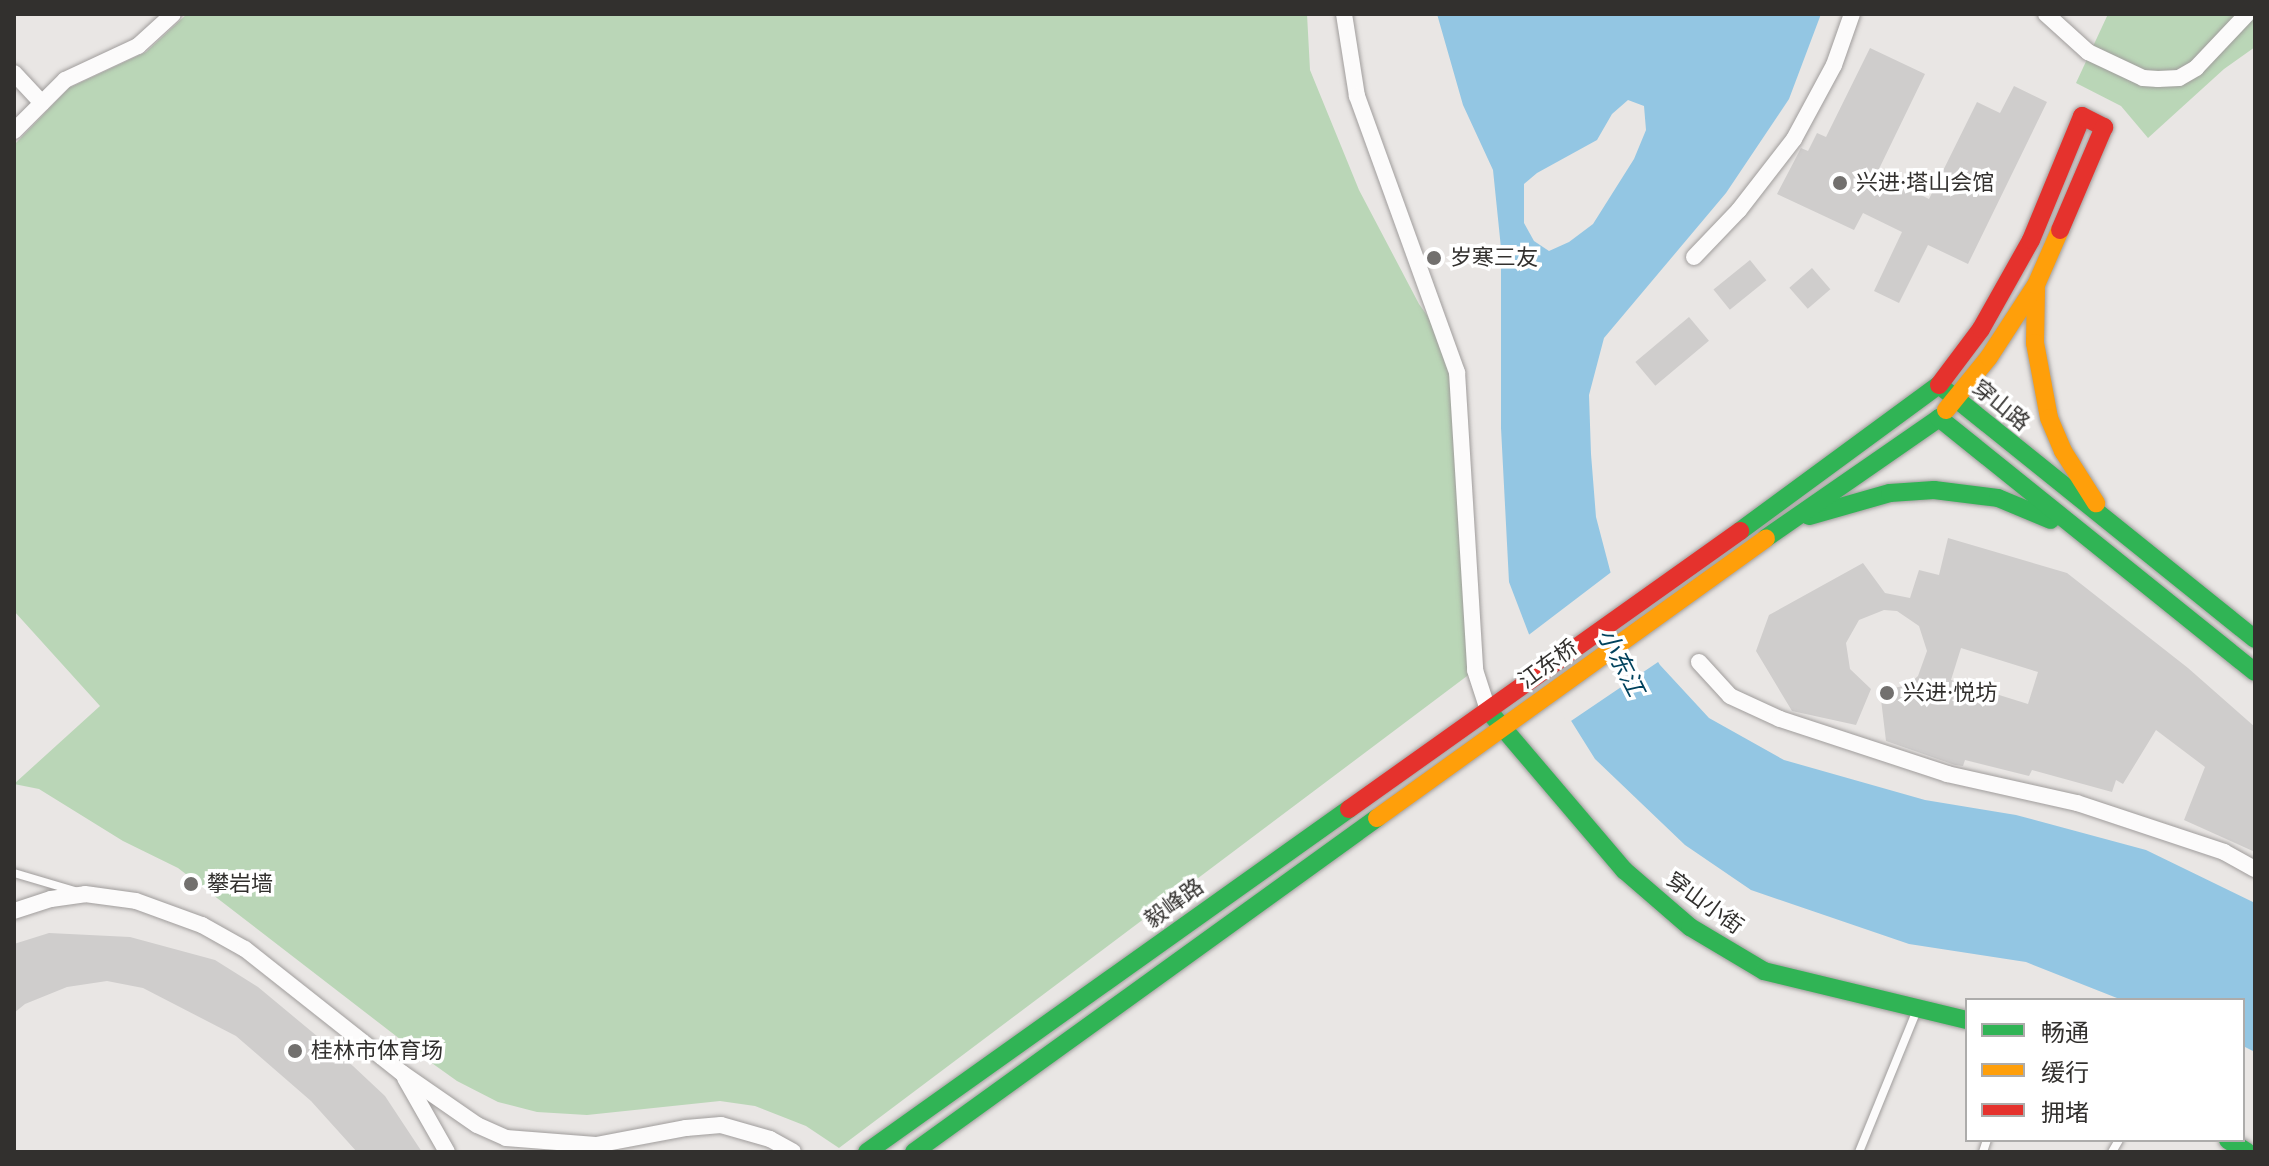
<!DOCTYPE html>
<html>
<head>
<meta charset="utf-8">
<style>
  body { margin:0 }
  #map { position:relative; width:2269px; height:1166px; overflow:hidden; background:#e9e6e4; font-family:Inter,"Noto Sans SC",sans-serif }
  div>[style] { position:absolute }
  .forest>* { inset:0; background:#bad6b7 }
  .water>* { inset:0; background:#93c6e3 }
  .pier>* { inset:0; background:#e9e6e4 }
  .building>* { inset:0; background:#cfcdcc; transform-origin:0 0 }
  .roads { filter:drop-shadow(0 0 2px #a09d9c) drop-shadow(0 0 2px #a09d9c) }
  .lane>* { height:8px; margin:-4px; padding:0 4px; transform-origin:4px; border-radius:4px; background:#fcfbfb }
  .street>* { height:16px; margin:-8px; padding:0 8px; transform-origin:8px; border-radius:8px; background:#fcfbfb }
  .fast>* { height:18px; margin:-9px; padding:0 9px; transform-origin:9px; border-radius:9px; background:#30b455 }
  .slow>* { height:18px; margin:-9px; padding:0 9px; transform-origin:9px; border-radius:9px; background:#ff9f0a }
  .jam>* { height:18px; margin:-9px; padding:0 9px; transform-origin:9px; border-radius:9px; background:#e5322d }
  .dots>* { width:22px; height:22px; translate:-50% -50%; box-sizing:border-box; border:4px solid #fff; border-radius:50% }
  span { translate:-50% -50%; white-space:nowrap; text-align:center; line-height:1.15; -webkit-text-stroke:7px #fff; paint-order:stroke }
  .poi-label { font-size:22px; color:#32302e }
  .left { translate:0 -50%; text-align:left }
  .street-label { font-size:22px; color:#32302e }
  .water-label { font-size:24px; color:#00425d; font-style:italic }
  .frame { position:absolute; inset:0; border:16px solid #32302e; pointer-events:none }
  .legend { position:absolute; left:1965px; top:998px; width:280px; height:144px; box-sizing:border-box; background:#fff; border:2px solid #adacab; margin:0; padding:10px 14px; list-style:none; font-size:24px; color:#32302e }
  .legend li { display:flex; align-items:center; gap:16px; height:40px }
  .legend b { width:40px; border:2px solid #adacab }
</style>
</head>
<body>
<div id="map">
  <div class="forest">
    <div style="clip-path:polygon(187px 14px,1307px 14px,1310px 70px,1359px 190px,1419px 304px,1448px 345px,1475px 670px,839px 1148px,806px 1126px,755px 1106px,720px 1101px,587px 1115px,537px 1112px,498px 1102px,457px 1081px,422px 1056px,178px 868px,123px 841px,39px 789px,14px 784px,100px 706px,14px 611px,14px 145px,69px 88px,146px 52px)"></div>
    <div style="clip-path:polygon(2108px 14px,2255px 14px,2255px 47px,2224px 69px,2148px 138px,2121px 106px,2076px 83px)"></div>
  </div>
  <div class="water">
    <div style="clip-path:polygon(evenodd,1437px 14px,1821px 14px,1789px 99px,1726px 193px,1604px 338px,1589px 395px,1591px 454px,1596px 517px,1617px 597px,1660px 665px,1709px 718px,1784px 760px,1925px 800px,2016px 815px,2146px 850px,2255px 903px,2255px 1052px,2243px 1046px,2243px 1000px,2122px 1000px,2026px 962px,1909px 944px,1751px 890px,1685px 845px,1595px 759px,1548px 684px,1509px 582px,1501px 428px,1501px 248px,1493px 170px,1463px 105px,1437px 14px,1628px 100px,1644px 106px,1646px 130px,1634px 159px,1593px 224px,1569px 242px,1549px 251px,1534px 241px,1524px 223px,1524px 184px,1537px 173px,1597px 140px,1612px 114px,1628px 100px)"></div>
  </div>
  <div class="pier">
    <div style="clip-path:polygon(1614px 570px,1621px 596px,1661px 660px,1568px 723px,1544px 686px,1526px 637px)"></div>
  </div>
  <div class="building">
    <div style="clip-path:polygon(1870px 48px,1925px 74px,1877px 173px,1929px 199px,1977px 102px,2000px 113px,2014px 86px,2047px 102px,1968px 264px,1928px 245px,1899px 303px,1874px 291px,1902px 232px,1863px 213px,1854px 230px,1777px 194px,1801px 148px,1808px 151px,1817px 133px,1826px 137px)"></div>
    <div style="left:1750px;top:260px;width:26px;height:47px;rotate:51deg"></div>
    <div style="left:1812px;top:268px;width:28px;height:30px;rotate:49deg"></div>
    <div style="left:1689px;top:317px;width:31px;height:70px;rotate:50deg"></div>
    <div style="clip-path:polygon(evenodd,1948px 538px,2067px 573px,2188px 668px,2255px 727px,2255px 852px,2184px 820px,2205px 767px,2156px 730px,2123px 784px,2116px 780px,2112px 792px,2032px 770px,2029px 776px,1965px 760px,1963px 766px,1955px 765px,1886px 741px,1880px 691px,1908px 685px,1918px 676px,1927px 651px,1919px 626px,1897px 611px,1884px 610px,1859px 620px,1846px 643px,1850px 669px,1871px 689px,1856px 725px,1792px 711px,1756px 651px,1769px 615px,1863px 563px,1885px 593px,1910px 598px,1919px 570px,1939px 575px,1948px 538px,1961px 648px,2038px 672px,2028px 704px,1951px 680px,1961px 648px)"></div>
    <div style="clip-path:polygon(49px 933px,130px 937px,215px 960px,258px 987px,353px 1066px,385px 1096px,422px 1152px,357px 1152px,311px 1101px,236px 1036px,143px 988px,107px 981px,67px 987px,25px 1004px,14px 1013px,14px 944px)"></div>
  </div>
  <div class="roads">
    <div class="lane">
      <div style="left:14px;top:873px;width:67px;rotate:16.5deg"></div>
      <div style="left:1859px;top:1152px;width:151px;rotate:-67.8deg"></div>
      <div style="left:1983px;top:1152px;width:13px;rotate:-72deg"></div>
      <div style="left:2112px;top:1152px;width:14px;rotate:-60deg"></div>
    </div>
    <div class="street">
      <div style="left:1344px;top:14px;width:83px;rotate:81deg"></div>
      <div style="left:1357px;top:96px;width:294px;rotate:70.1deg"></div>
      <div style="left:1457px;top:372px;width:299px;rotate:86.5deg"></div>
      <div style="left:1475px;top:670px;width:40px;rotate:72deg"></div>
      <div style="left:2046px;top:14px;width:57px;rotate:42.1deg"></div>
      <div style="left:2088px;top:52px;width:61px;rotate:25.3deg"></div>
      <div style="left:2143px;top:78px;width:15px;rotate:4deg"></div>
      <div style="left:2158px;top:79px;width:21px;rotate:-3deg"></div>
      <div style="left:2179px;top:78px;width:20px;rotate:-30deg"></div>
      <div style="left:2196px;top:68px;width:74px;rotate:-46.6deg"></div>
      <div style="left:14px;top:73px;width:41px;rotate:47deg"></div>
      <div style="left:14px;top:131px;width:72px;rotate:-45deg"></div>
      <div style="left:65px;top:80px;width:81px;rotate:-25deg"></div>
      <div style="left:138px;top:46px;width:47px;rotate:-42.4deg"></div>
      <div style="left:1694px;top:257px;width:65px;rotate:-46.2deg"></div>
      <div style="left:1739px;top:210px;width:90px;rotate:-52.2deg"></div>
      <div style="left:1794px;top:139px;width:84px;rotate:-61.6deg"></div>
      <div style="left:1834px;top:65px;width:54px;rotate:-70.6deg"></div>
      <div style="left:1699px;top:662px;width:46px;rotate:47.6deg"></div>
      <div style="left:1730px;top:696px;width:55px;rotate:24.7deg"></div>
      <div style="left:1780px;top:719px;width:176px;rotate:18.2deg"></div>
      <div style="left:1947px;top:774px;width:133px;rotate:12.6deg"></div>
      <div style="left:2077px;top:803px;width:155px;rotate:18.4deg"></div>
      <div style="left:2224px;top:852px;width:35px;rotate:29deg"></div>
      <div style="left:14px;top:911px;width:39px;rotate:-18deg"></div>
      <div style="left:51px;top:899px;width:34px;rotate:-8deg"></div>
      <div style="left:85px;top:894px;width:51px;rotate:7.8deg"></div>
      <div style="left:136px;top:901px;width:70px;rotate:20deg"></div>
      <div style="left:202px;top:925px;width:49px;rotate:29.2deg"></div>
      <div style="left:245px;top:949px;width:200px;rotate:38.3deg"></div>
      <div style="left:402px;top:1073px;width:91px;rotate:34.7deg"></div>
      <div style="left:477px;top:1125px;width:32px;rotate:24deg"></div>
      <div style="left:506px;top:1138px;width:90px;rotate:4.4deg"></div>
      <div style="left:596px;top:1145px;width:92px;rotate:-10.7deg"></div>
      <div style="left:686px;top:1128px;width:35px;rotate:-5deg"></div>
      <div style="left:721px;top:1125px;width:51px;rotate:15.9deg"></div>
      <div style="left:770px;top:1139px;width:26px;rotate:29deg"></div>
      <div style="left:405px;top:1078px;width:85px;rotate:60.4deg"></div>
    </div>
    <div class="fast">
      <div style="left:1809px;top:516px;width:84px;rotate:-15.9deg"></div>
      <div style="left:1890px;top:493px;width:44px;rotate:-3.9deg"></div>
      <div style="left:1934px;top:490px;width:64px;rotate:7.1deg"></div>
      <div style="left:1998px;top:498px;width:57px;rotate:22.5deg"></div>
      <div style="left:1740px;top:531px;width:247px;rotate:-36.3deg"></div>
      <div style="left:1939px;top:385px;width:405px;rotate:38.8deg"></div>
      <div style="left:1766px;top:538px;width:211px;rotate:-34.7deg"></div>
      <div style="left:1939px;top:418px;width:405px;rotate:38.8deg"></div>
      <div style="left:1492px;top:715px;width:204px;rotate:49.6deg"></div>
      <div style="left:1624px;top:870px;width:87px;rotate:40.8deg"></div>
      <div style="left:1690px;top:927px;width:86px;rotate:30.7deg"></div>
      <div style="left:1764px;top:971px;width:209px;rotate:13.6deg"></div>
      <div style="left:2228px;top:1140px;width:22px;rotate:32deg"></div>
      <div style="left:867px;top:1152px;width:592px;rotate:-35.44deg"></div>
      <div style="left:914px;top:1152px;width:571px;rotate:-35.81deg"></div>
    </div>
    <div class="slow">
      <div style="left:2036px;top:290px;width:53px;rotate:91.1deg"></div>
      <div style="left:2035px;top:343px;width:76px;rotate:79.4deg"></div>
      <div style="left:2049px;top:418px;width:36px;rotate:67deg"></div>
      <div style="left:2063px;top:451px;width:62px;rotate:57.6deg"></div>
      <div style="left:1946px;top:410px;width:68px;rotate:-50.9deg"></div>
      <div style="left:1989px;top:357px;width:86px;rotate:-56.9deg"></div>
      <div style="left:2036px;top:285px;width:60px;rotate:-66.4deg"></div>
      <div style="left:1377px;top:818px;width:479px;rotate:-35.7deg"></div>
    </div>
    <div class="jam">
      <div style="left:1939px;top:385px;width:70px;rotate:-53.1deg"></div>
      <div style="left:1981px;top:329px;width:102px;rotate:-60.7deg"></div>
      <div style="left:2031px;top:240px;width:134px;rotate:-67.6deg"></div>
      <div style="left:2082px;top:116px;width:25px;rotate:27deg"></div>
      <div style="left:2104px;top:127px;width:112px;rotate:113.1deg"></div>
      <div style="left:1349px;top:809px;width:480px;rotate:-35.4deg"></div>
    </div>
  </div>
  <div class="dots">
    <div style="left:1840px;top:183px;background:#72706e"></div>
    <div style="left:1434px;top:258px;background:#72706e"></div>
    <div style="left:1887px;top:693px;background:#72706e"></div>
    <div style="left:191px;top:884px;background:#72706e"></div>
    <div style="left:295px;top:1051px;background:#72706e"></div>
  </div>
  <div class="poi-label">
    <span class="left" style="left:1856px;top:183px">兴进·塔山会馆</span>
    <span class="left" style="left:1450px;top:258px">岁寒三友</span>
    <span class="left" style="left:1903px;top:693px">兴进·悦坊</span>
    <span class="left" style="left:207px;top:884px">攀岩墙</span>
    <span class="left" style="left:311px;top:1051px">桂林市体育场</span>
  </div>
  <div class="street-label">
    <span style="left:2001px;top:405px;rotate:39deg">穿山路</span>
    <span style="left:1548px;top:664px;rotate:-36deg">江东桥</span>
    <span style="left:1174px;top:903px;rotate:-36deg">毅峰路</span>
    <span style="left:1705px;top:903px;rotate:36deg">穿山小街</span>
  </div>
  <div class="water-label">
    <span style="left:1621px;top:662px;rotate:63deg">小东江</span>
  </div>
  <div class="frame"></div>
  <ul class="legend">
  <li><b style="height:10px;background:#30b455"></b>畅通</li>
  <li><b style="height:10px;background:#ff9f0a"></b>缓行</li>
  <li><b style="height:10px;background:#e5322d"></b>拥堵</li>
  </ul>
</div>
</body>
</html>
